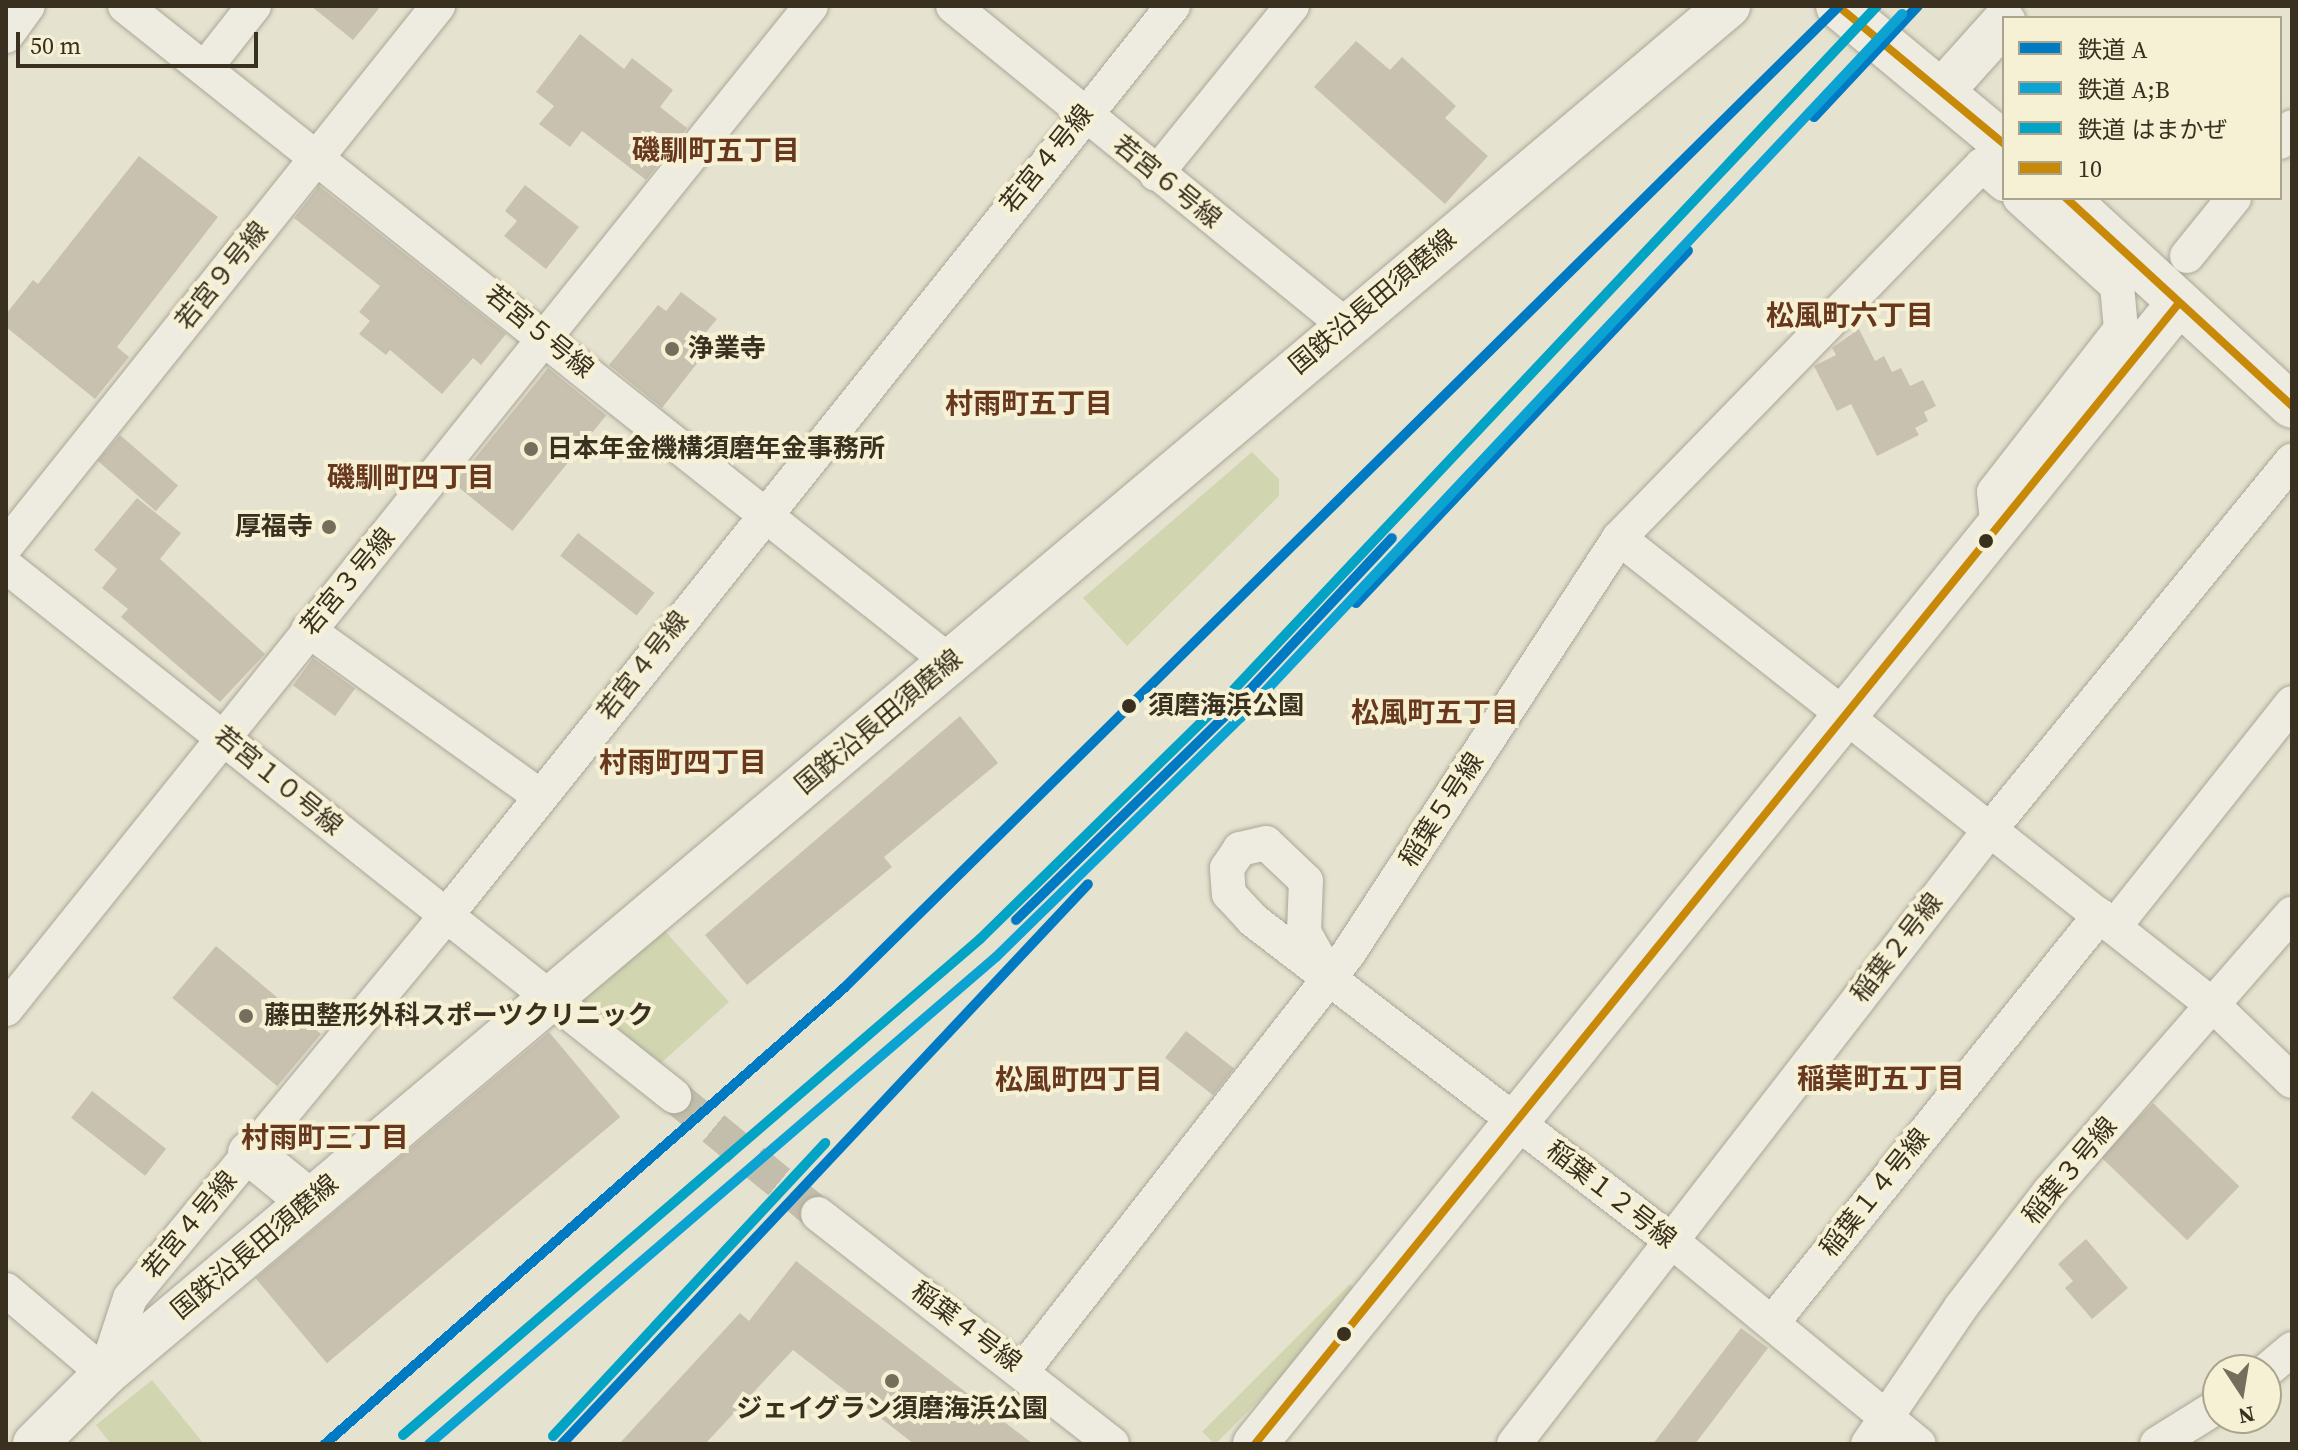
<!DOCTYPE html>
<html>
<head>
<meta charset="utf-8">
<style>
  body { margin:0 }
  #map { position:relative; width:2298px; height:1450px; overflow:hidden; background:#e5e2cf; font-family:"Source Serif 4","Noto Sans JP",serif }
  div>[style] { position:absolute }
  .green>* { inset:0; background:#d1d6b1; transform-origin:0 0 }
  .building>* { inset:0; background:#c9c1b0; transform-origin:0 0 }
  .minor-tunnel>* { height:34px; margin-top:-17px; transform-origin:0; background:repeating-linear-gradient(90deg,#c3beac 0 34px,transparent 0 51px) }
  .roads { filter:drop-shadow(0 0 2px #aba697) drop-shadow(0 0 2px #aba697) }
  .minor>* { height:34px; margin:-17px; padding:0 17px; transform-origin:17px; border-radius:17px; background:#eeebe0 }
  .tertiary>* { height:44px; margin:-22px; padding:0 22px; transform-origin:22px; border-radius:22px; background:#eeebe0 }
  .bus-1>* { height:8px; margin:-4px; padding:0 4px; transform-origin:4px; border-radius:4px; background:#c88808 }
  .rail-1>* { height:10px; margin:-5px; padding:0 5px; transform-origin:5px; border-radius:5px; background:#007ac2 }
  .rail-2>* { height:10px; margin:-5px; padding:0 5px; transform-origin:5px; border-radius:5px; background:#0ca2d2 }
  .rail-3>* { height:10px; margin:-5px; padding:0 5px; transform-origin:5px; border-radius:5px; background:#03a3c5 }
  .dots>* { width:22px; height:22px; translate:-50% -50%; box-sizing:border-box; border:4px solid #f6f1d5; border-radius:50% }
  span { translate:-50% -50%; white-space:nowrap; text-align:center; line-height:1.15; -webkit-text-stroke:8px #f6f1d5; paint-order:stroke }
  .street-label { font-size:26px; color:#3a301f }
  .poi-label { font-size:26px; color:#3a301f; font-weight:700 }
  .left { translate:0 -50%; text-align:left }
  .right { translate:-100% -50%; text-align:right }
  .stop-label { font-size:26px; color:#3a301f; font-weight:700 }
  .neighbourhood-label { font-size:28px; color:#68381e; font-weight:700 }
  .frame { position:absolute; inset:0; border:8px solid #3a301f; pointer-events:none }
  .legend { position:absolute; left:2002px; top:16px; width:280px; height:184px; box-sizing:border-box; background:#f6f1d5; border:2px solid #aba48c; margin:0; padding:10px 14px; list-style:none; font-size:24px; color:#3a301f }
  .legend li { display:flex; align-items:center; gap:16px; height:40px }
  .legend b { width:40px; border:2px solid #aba48c }
  .north { position:absolute; left:2202px; top:1354px; width:80px; height:80px; box-sizing:border-box; background:#f6f1d5; border:2px solid #aba48c; border-radius:50%; rotate:168deg; font-size:22px; font-weight:700; line-height:32px; text-align:center; color:#3a301f }
  .north::after { content:''; display:block; margin:auto; width:28px; height:36px; background:#766e5d; clip-path:polygon(50% 0,100% 100%,50% 72%,0 100%) }
  .scale { position:absolute; left:16px; top:32px; width:242px; height:36px; box-sizing:border-box; border:4px solid #3a301f; border-top:0; padding-left:10px; font-size:24px; line-height:28px; white-space:nowrap; color:#3a301f; -webkit-text-stroke:6px #f6f1d5; paint-order:stroke }
</style>
</head>
<body>
<div id="map">
  <div class="green">
    <div style="clip-path:polygon(1252px 452px,1279px 479px,1279px 496px,1127px 646px,1083px 598px)"></div>
    <div style="clip-path:polygon(664px 930px,729px 1002px,661px 1063px,575px 1001px)"></div>
    <div style="left:1350px;top:1284px;width:18px;height:209px;rotate:45deg"></div>
    <div style="clip-path:polygon(152px 1380px,204px 1444px,111px 1444px,96px 1425px)"></div>
  </div>
  <div class="building">
    <div style="clip-path:polygon(311px 6px,381px 6px,353px 40px)"></div>
    <div style="clip-path:polygon(580px 34px,624px 69px,632px 58px,673px 90px,660px 107px,687px 128px,646px 180px,582px 131px,570px 147px,539px 124px,554px 106px,536px 92px)"></div>
    <div style="clip-path:polygon(1356px 41px,1390px 70px,1402px 57px,1456px 106px,1445px 118px,1488px 156px,1445px 204px,1314px 87px)"></div>
    <div style="clip-path:polygon(139px 156px,218px 217px,117px 347px,129px 357px,95px 399px,6px 327px,6px 314px,33px 280px,38px 284px)"></div>
    <div style="clip-path:polygon(525px 185px,579px 227px,546px 269px,504px 236px,517px 221px,505px 211px)"></div>
    <div style="clip-path:polygon(319px 186px,506px 334px,481px 365px,473px 358px,442px 394px,390px 350px,386px 355px,359px 334px,370px 321px,359px 312px,380px 286px,294px 218px)"></div>
    <div style="clip-path:polygon(681px 292px,717px 319px,703px 336px,713px 343px,662px 408px,609px 365px,658px 305px,666px 311px)"></div>
    <div style="clip-path:polygon(1859px 329px,1875px 361px,1884px 356px,1892px 372px,1901px 368px,1910px 386px,1923px 380px,1936px 406px,1924px 412px,1928px 421px,1915px 428px,1919px 435px,1877px 456px,1851px 404px,1837px 411px,1814px 366px,1836px 355px,1832px 348px)"></div>
    <div style="left:548px;top:368px;width:75px;height:149px;rotate:39deg"></div>
    <div style="left:120px;top:435px;width:77px;height:34px;rotate:41deg"></div>
    <div style="clip-path:polygon(137px 498px,181px 533px,160px 559px,265px 654px,220px 702px,121px 617px,128px 609px,102px 588px,117px 569px,94px 550px)"></div>
    <div style="left:578px;top:533px;width:97px;height:29px;rotate:38deg"></div>
    <div style="left:313px;top:658px;width:52px;height:34px;rotate:36deg"></div>
    <div style="clip-path:polygon(960px 716px,998px 763px,884px 857px,892px 867px,747px 985px,705px 935px)"></div>
    <div style="left:216px;top:946px;width:137px;height:68px;rotate:40deg"></div>
    <div style="left:1186px;top:1031px;width:61px;height:34px;rotate:38deg"></div>
    <div style="left:549px;top:1032px;width:111px;height:383px;rotate:50deg"></div>
    <div style="left:92px;top:1091px;width:94px;height:34px;rotate:38deg"></div>
    <div style="left:2153px;top:1103px;width:120px;height:75px;rotate:44deg"></div>
    <div style="clip-path:polygon(2086px 1239px,2128px 1288px,2092px 1319px,2065px 1288px,2073px 1281px,2058px 1264px)"></div>
    <div style="clip-path:polygon(796px 1261px,1033px 1444px,914px 1444px,793px 1350px,705px 1444px,619px 1444px,740px 1313px,749px 1321px)"></div>
    <div style="clip-path:polygon(1741px 1328px,1768px 1348px,1695px 1444px,1653px 1444px)"></div>
  </div>
  <div class="minor-tunnel">
    <div style="left:674px;top:1096px;width:186px;rotate:39.3deg"></div>
  </div>
  <div class="roads">
    <div class="minor">
      <div style="left:125px;top:6px;width:1054px;rotate:38.49deg"></div>
      <div style="left:953px;top:6px;width:505px;rotate:39.14deg"></div>
      <div style="left:6px;top:36px;width:37px;rotate:-54deg"></div>
      <div style="left:205px;top:68px;width:79px;rotate:-51.7deg"></div>
      <div style="left:2280px;top:142px;width:19px;rotate:-51deg"></div>
      <div style="left:1156px;top:174px;width:216px;rotate:-51deg"></div>
      <div style="left:2187px;top:256px;width:75px;rotate:-51deg"></div>
      <div style="left:1998px;top:530px;width:38px;rotate:-96deg"></div>
      <div style="left:1994px;top:492px;width:207px;rotate:-52.1deg"></div>
      <div style="left:2121px;top:329px;width:43px;rotate:-95.3deg"></div>
      <div style="left:2117px;top:286px;width:131px;rotate:-137.8deg"></div>
      <div style="left:1619px;top:538px;width:757px;rotate:38.19deg"></div>
      <div style="left:2214px;top:1006px;width:108px;rotate:43.9deg"></div>
      <div style="left:6px;top:546px;width:692px;rotate:-51.34deg"></div>
      <div style="left:6px;top:566px;width:853px;rotate:38.43deg"></div>
      <div style="left:308px;top:630px;width:285px;rotate:35.6deg"></div>
      <div style="left:2114px;top:927px;width:286px;rotate:-51.5deg"></div>
      <div style="left:1330px;top:979px;width:54px;rotate:-119deg"></div>
      <div style="left:1304px;top:932px;width:51px;rotate:-87.8deg"></div>
      <div style="left:1306px;top:881px;width:55px;rotate:-136.5deg"></div>
      <div style="left:1266px;top:843px;width:27px;rotate:167deg"></div>
      <div style="left:1240px;top:849px;width:23px;rotate:124deg"></div>
      <div style="left:1227px;top:868px;width:26px;rotate:86deg"></div>
      <div style="left:1229px;top:894px;width:35px;rotate:47deg"></div>
      <div style="left:1253px;top:920px;width:524px;rotate:37.48deg"></div>
      <div style="left:1669px;top:1239px;width:323px;rotate:39.4deg"></div>
      <div style="left:6px;top:1009px;width:1286px;rotate:-51.25deg"></div>
      <div style="left:818px;top:1214px;width:373px;rotate:38deg"></div>
      <div style="left:6px;top:1290px;width:130px;rotate:40.3deg"></div>
      <div style="left:105px;top:1374px;width:80px;rotate:-71.8deg"></div>
      <div style="left:130px;top:1298px;width:494px;rotate:-50.4deg"></div>
      <div style="left:445px;top:917px;width:1166px;rotate:-51.37deg"></div>
      <div style="left:1772px;top:1323px;width:523px;rotate:-51.2deg"></div>
      <div style="left:1023px;top:1370px;width:528px;rotate:-52deg"></div>
      <div style="left:1348px;top:954px;width:496px;rotate:-56.9deg"></div>
      <div style="left:1619px;top:538px;width:520px;rotate:-45.78deg"></div>
      <div style="left:1982px;top:165px;width:29px;rotate:41deg"></div>
      <div style="left:2266px;top:1371px;width:34px;rotate:-40deg"></div>
      <div style="left:1514px;top:1444px;width:774px;rotate:-52.24deg"></div>
      <div style="left:1988px;top:832px;width:480px;rotate:-50.7deg"></div>
      <div style="left:1868px;top:1444px;width:166px;rotate:-55.8deg"></div>
      <div style="left:1961px;top:1307px;width:146px;rotate:-52.5deg"></div>
      <div style="left:2050px;top:1191px;width:368px;rotate:-48.9deg"></div>
      <div style="left:2157px;top:1444px;width:72px;rotate:-31.9deg"></div>
    </div>
    <div class="tertiary">
      <div style="left:1838px;top:6px;width:216px;rotate:39.7deg"></div>
      <div style="left:1943px;top:90px;width:91px;rotate:-48.1deg"></div>
      <div style="left:2066px;top:198px;width:307px;rotate:42.6deg"></div>
      <div style="left:250px;top:1153px;width:76px;rotate:39.1deg"></div>
      <div style="left:35px;top:1444px;width:99px;rotate:-45deg"></div>
      <div style="left:105px;top:1374px;width:2123px;rotate:-40.13deg"></div>
      <div style="left:1255px;top:1444px;width:1468px;rotate:-51deg"></div>
    </div>
  </div>
  <div class="bus-1">
    <div style="left:1838px;top:6px;width:216px;rotate:39.7deg"></div>
    <div style="left:2066px;top:198px;width:307px;rotate:42.6deg"></div>
    <div style="left:1255px;top:1444px;width:1468px;rotate:-51deg"></div>
  </div>
  <div class="rail-1">
    <div style="left:1814px;top:117px;width:152px;rotate:-46.9deg"></div>
    <div style="left:1356px;top:603px;width:484px;rotate:-46.7deg"></div>
    <div style="left:1016px;top:920px;width:302px;rotate:-44.3deg"></div>
    <div style="left:1232px;top:709px;width:234px;rotate:-46.9deg"></div>
    <div style="left:325px;top:1444px;width:691px;rotate:-41.3deg"></div>
    <div style="left:844px;top:988px;width:1398px;rotate:-44.62deg"></div>
    <div style="left:562px;top:1444px;width:768px;rotate:-46.79deg"></div>
  </div>
  <div class="rail-2">
    <div style="left:429px;top:1444px;width:747px;rotate:-40.66deg"></div>
    <div style="left:996px;top:957px;width:343px;rotate:-44.4deg"></div>
    <div style="left:1241px;top:717px;width:965px;rotate:-46.76deg"></div>
  </div>
  <div class="rail-3">
    <div style="left:403px;top:1435px;width:761px;rotate:-40.68deg"></div>
    <div style="left:980px;top:939px;width:340px;rotate:-44.4deg"></div>
    <div style="left:1223px;top:701px;width:954px;rotate:-46.74deg"></div>
    <div style="left:553px;top:1436px;width:400px;rotate:-47.1deg"></div>
  </div>
  <div class="dots">
    <div style="left:672px;top:349px;background:#766e5d"></div>
    <div style="left:531px;top:449px;background:#766e5d"></div>
    <div style="left:329px;top:527px;background:#766e5d"></div>
    <div style="left:1986px;top:541px;background:#3a301f"></div>
    <div style="left:1129px;top:706px;background:#3a301f"></div>
    <div style="left:246px;top:1016px;background:#766e5d"></div>
    <div style="left:1344px;top:1334px;background:#3a301f"></div>
    <div style="left:892px;top:1381px;background:#766e5d"></div>
  </div>
  <div class="street-label">
    <span style="left:1047px;top:159px;rotate:-51deg">若宮４号線</span>
    <span style="left:1167px;top:182px;rotate:39deg">若宮６号線</span>
    <span style="left:222px;top:276px;rotate:-51deg">若宮９号線</span>
    <span style="left:1373px;top:302px;rotate:-40deg">国鉄沿長田須磨線</span>
    <span style="left:539px;top:332px;rotate:39deg">若宮５号線</span>
    <span style="left:348px;top:582px;rotate:-50deg">若宮３号線</span>
    <span style="left:643px;top:666px;rotate:-52deg">若宮４号線</span>
    <span style="left:879px;top:722px;rotate:-40deg">国鉄沿長田須磨線</span>
    <span style="left:278px;top:781px;rotate:39deg">若宮１０号線</span>
    <span style="left:1442px;top:810px;rotate:-57deg">稲葉５号線</span>
    <span style="left:1897px;top:948px;rotate:-52deg">稲葉２号線</span>
    <span style="left:2070px;top:1171px;rotate:-50deg">稲葉３号線</span>
    <span style="left:1875px;top:1193px;rotate:-51deg">稲葉１４号線</span>
    <span style="left:1611px;top:1195px;rotate:38deg">稲葉１２号線</span>
    <span style="left:190px;top:1225px;rotate:-50deg">若宮４号線</span>
    <span style="left:255px;top:1247px;rotate:-40deg">国鉄沿長田須磨線</span>
    <span style="left:966px;top:1327px;rotate:37deg">稲葉４号線</span>
  </div>
  <div class="poi-label">
    <span class="left" style="left:688px;top:349px">浄業寺</span>
    <span class="left" style="left:547px;top:449px">日本年金機構須磨年金事務所</span>
    <span class="right" style="left:313px;top:527px">厚福寺</span>
    <span class="left" style="left:264px;top:1016px">藤田整形外科スポーツクリニック</span>
    <span style="left:892px;top:1409px">ジェイグラン須磨海浜公園</span>
  </div>
  <div class="stop-label">
    <span class="left" style="left:1148px;top:706px">須磨海浜公園</span>
  </div>
  <div class="neighbourhood-label">
    <span style="left:716px;top:150px">磯馴町五丁目</span>
    <span style="left:1850px;top:315px">松風町六丁目</span>
    <span style="left:1029px;top:403px">村雨町五丁目</span>
    <span style="left:411px;top:477px">磯馴町四丁目</span>
    <span style="left:1435px;top:712px">松風町五丁目</span>
    <span style="left:683px;top:762px">村雨町四丁目</span>
    <span style="left:1881px;top:1078px">稲葉町五丁目</span>
    <span style="left:1079px;top:1079px">松風町四丁目</span>
    <span style="left:325px;top:1137px">村雨町三丁目</span>
  </div>
  <div class="frame"></div>
  <ul class="legend">
  <li><b style="height:10px;background:#007ac2"></b>鉄道 A</li>
  <li><b style="height:10px;background:#0ca2d2"></b>鉄道 A;B</li>
  <li><b style="height:10px;background:#03a3c5"></b>鉄道 はまかぜ</li>
  <li><b style="height:10px;background:#c88808"></b>10</li>
  </ul>
  <div class="north">N</div>
  <div class="scale">50 m</div>
</div>
</body>
</html>
